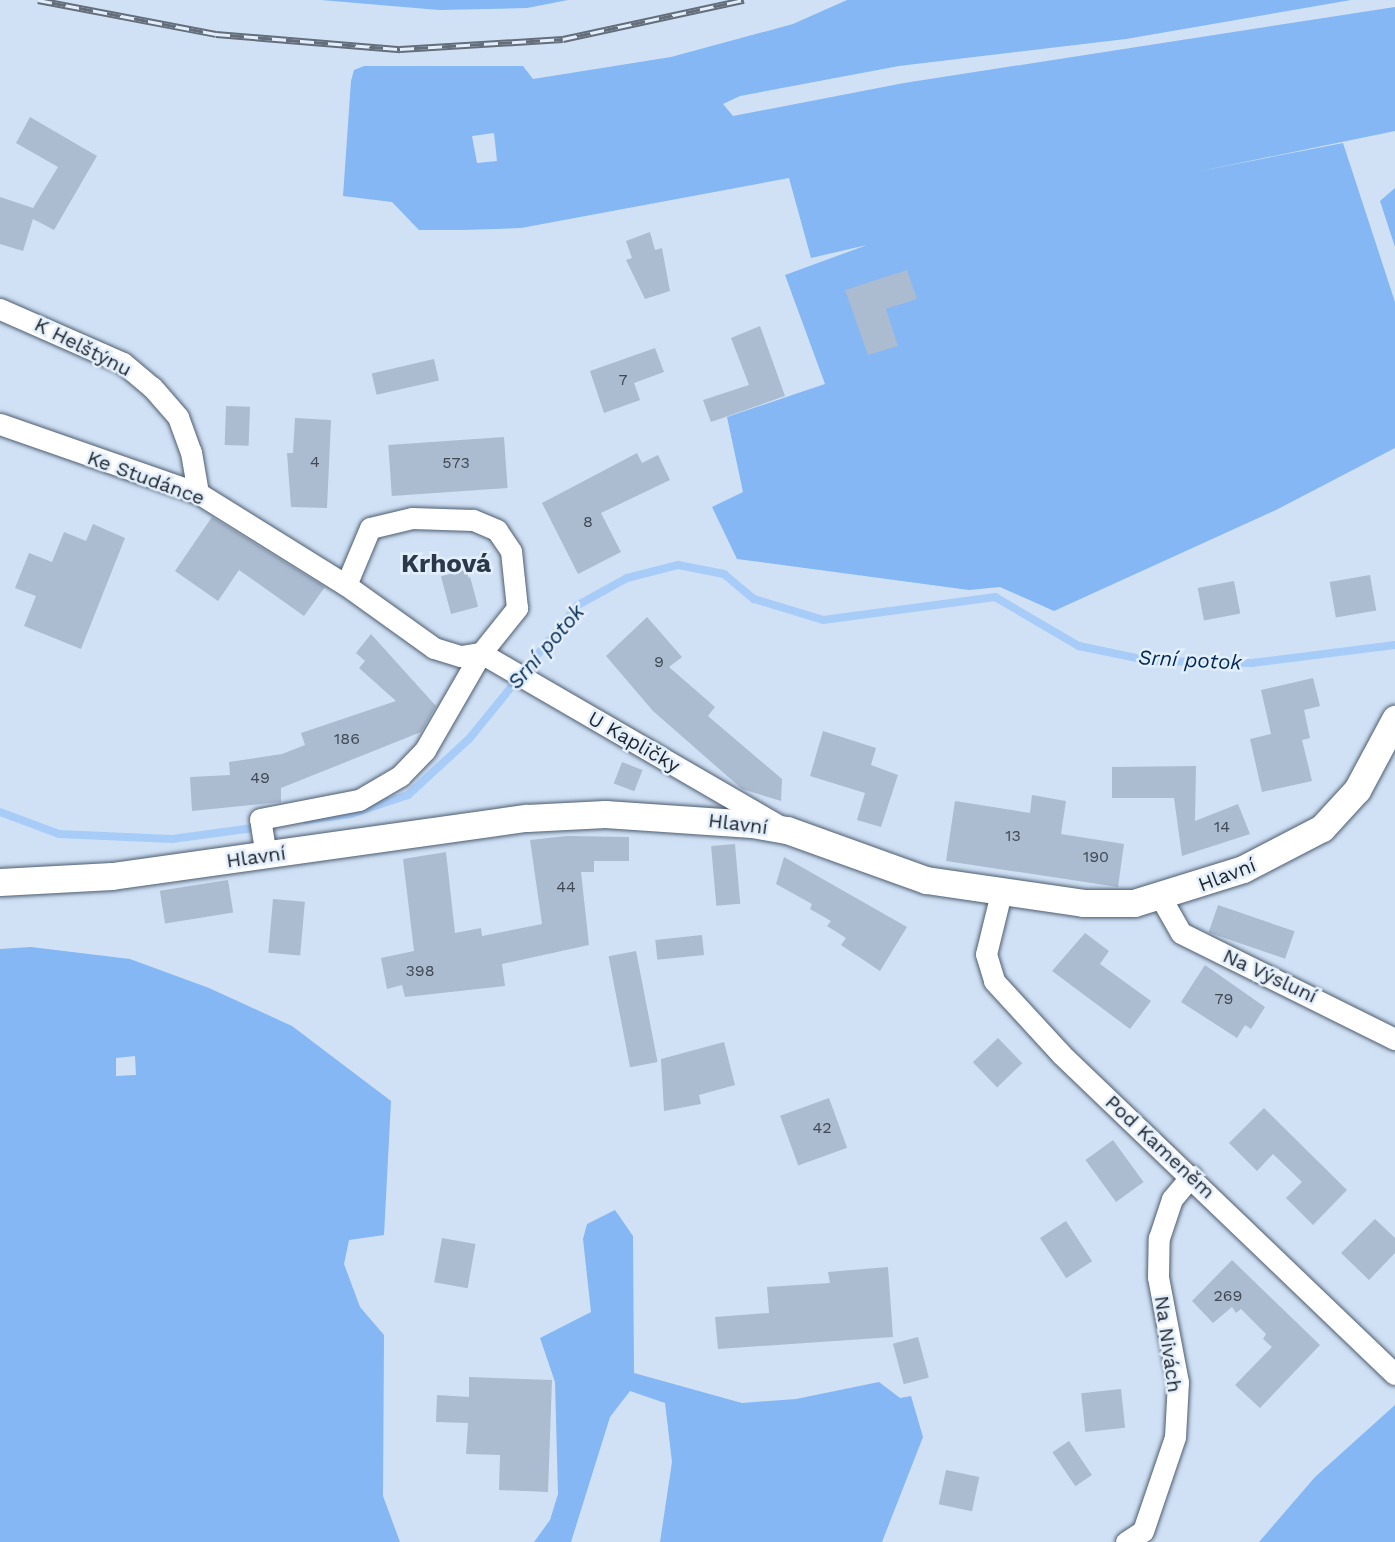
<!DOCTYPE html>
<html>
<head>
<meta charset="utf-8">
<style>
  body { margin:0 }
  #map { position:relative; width:1395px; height:1542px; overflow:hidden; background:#d0e1f6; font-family:"Work Sans",sans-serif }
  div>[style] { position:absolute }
  .green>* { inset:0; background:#84b7f3 }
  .stream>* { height:8px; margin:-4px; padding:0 4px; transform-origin:4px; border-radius:4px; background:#a8ccf8 }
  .building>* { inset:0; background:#abbbd0; transform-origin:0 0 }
  .roads { filter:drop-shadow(0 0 2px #4e5d6f) drop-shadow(0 0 2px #4e5d6f) }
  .minor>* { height:21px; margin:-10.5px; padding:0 10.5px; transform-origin:10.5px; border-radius:10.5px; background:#fff }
  .tertiary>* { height:27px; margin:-13.5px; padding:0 13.5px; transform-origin:13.5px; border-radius:13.5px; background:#fff }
  .rail>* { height:7px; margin-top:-3.5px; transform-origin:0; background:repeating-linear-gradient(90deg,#e3eefb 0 14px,#646e7b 0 28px); box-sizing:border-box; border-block:2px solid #646e7b }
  span { translate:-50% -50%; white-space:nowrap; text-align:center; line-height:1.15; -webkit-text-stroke:5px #e3eefb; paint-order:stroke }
  .number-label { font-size:16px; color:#404954 }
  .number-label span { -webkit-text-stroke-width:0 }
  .street-label { font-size:20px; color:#1d232b }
  .water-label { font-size:21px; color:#002954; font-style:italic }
  .district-label { font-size:26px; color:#2b3849; font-weight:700 }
</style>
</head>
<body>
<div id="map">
  <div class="green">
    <div style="clip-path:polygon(321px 0,568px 0,527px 8px,439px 10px)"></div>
    <div style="clip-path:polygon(evenodd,847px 0,1351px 0,1126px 39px,899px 66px,740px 96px,723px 104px,733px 116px,904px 83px,1395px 7px,1395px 131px,1195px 172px,1343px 143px,1395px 302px,1395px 448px,1276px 510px,1054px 611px,1000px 587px,969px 590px,737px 559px,712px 507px,743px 492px,727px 417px,825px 384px,785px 275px,867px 245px,811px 258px,789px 178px,521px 228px,463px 230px,419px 230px,392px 202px,343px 196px,351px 81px,354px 70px,364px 66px,523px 66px,533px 79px,671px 57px,793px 24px,847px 0,494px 133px,497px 161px,477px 163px,472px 136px,494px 133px)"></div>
    <div style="clip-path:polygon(1395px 188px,1395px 247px,1380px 201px)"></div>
    <div style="clip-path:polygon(evenodd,31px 947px,130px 959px,209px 988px,292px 1026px,391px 1101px,384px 1235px,349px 1240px,344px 1264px,360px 1307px,384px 1335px,383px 1496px,400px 1542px,0 1542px,0 949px,31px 947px,135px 1056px,136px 1075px,116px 1076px,116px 1058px,135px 1056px)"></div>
    <div style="clip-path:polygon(615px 1210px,633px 1236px,634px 1373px,742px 1403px,796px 1399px,879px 1382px,900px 1398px,911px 1396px,923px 1437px,882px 1542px,660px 1542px,672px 1462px,665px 1403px,630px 1391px,610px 1417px,571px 1542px,534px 1542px,550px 1520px,558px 1494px,555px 1382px,540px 1338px,591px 1312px,583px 1239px,587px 1224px)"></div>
    <div style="clip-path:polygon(1395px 1405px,1395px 1542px,1259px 1542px,1315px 1477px)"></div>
  </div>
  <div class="stream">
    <div style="left:0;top:812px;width:63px;rotate:20.4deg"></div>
    <div style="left:59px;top:834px;width:113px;rotate:2.5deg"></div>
    <div style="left:172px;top:839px;width:90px;rotate:-7.7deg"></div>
    <div style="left:306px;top:820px;width:45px;rotate:-7.6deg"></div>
    <div style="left:351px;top:814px;width:60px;rotate:-18.4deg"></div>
    <div style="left:408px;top:795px;width:83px;rotate:-42.6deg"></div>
    <div style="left:469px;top:739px;width:173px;rotate:-50.9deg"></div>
    <div style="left:578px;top:605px;width:56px;rotate:-28.9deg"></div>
    <div style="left:627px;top:578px;width:53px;rotate:-14.3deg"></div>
    <div style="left:678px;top:565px;width:47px;rotate:11.1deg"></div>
    <div style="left:724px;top:574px;width:39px;rotate:40deg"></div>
    <div style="left:754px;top:599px;width:72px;rotate:16.9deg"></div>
    <div style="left:823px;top:620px;width:174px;rotate:-7.6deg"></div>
    <div style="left:995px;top:597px;width:97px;rotate:30.3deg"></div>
    <div style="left:1079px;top:646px;width:74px;rotate:11.8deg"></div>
    <div style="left:1151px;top:661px;width:101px;rotate:1.1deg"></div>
    <div style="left:1252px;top:663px;width:144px;rotate:-7.2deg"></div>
  </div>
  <div class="building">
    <div style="clip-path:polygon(30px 117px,97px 156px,54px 230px,33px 219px,23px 251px,0 244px,0 197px,33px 208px,58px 167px,16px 143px)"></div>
    <div style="clip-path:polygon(650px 232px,655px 250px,662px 248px,670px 291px,645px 299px,626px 260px,632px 258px,626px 241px)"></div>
    <div style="clip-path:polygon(907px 270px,917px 299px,886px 309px,898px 346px,868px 355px,845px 290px)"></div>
    <div style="clip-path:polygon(760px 326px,785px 396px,711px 422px,703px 400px,749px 385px,731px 338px)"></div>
    <div style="clip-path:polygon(655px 348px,664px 372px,634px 383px,640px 400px,604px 413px,590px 371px)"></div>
    <div style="left:434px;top:359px;width:22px;height:64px;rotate:77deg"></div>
    <div style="left:226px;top:406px;width:24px;height:39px;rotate:2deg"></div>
    <div style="clip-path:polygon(295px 418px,331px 420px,327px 508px,291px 507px,287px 453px,293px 453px)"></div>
    <div style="left:504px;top:437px;width:51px;height:116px;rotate:86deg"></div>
    <div style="clip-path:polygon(637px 453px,642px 463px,658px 455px,670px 480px,601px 513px,621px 552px,578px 574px,542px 503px)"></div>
    <div style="clip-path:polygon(212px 517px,325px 587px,304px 616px,239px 570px,218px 601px,175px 571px)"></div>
    <div style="clip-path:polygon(93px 524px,125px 538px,81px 649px,24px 626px,36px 596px,15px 588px,29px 553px,52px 562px,64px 532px,86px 541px)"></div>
    <div style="left:468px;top:569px;width:39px;height:28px;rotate:75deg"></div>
    <div style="left:1370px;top:575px;width:36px;height:41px;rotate:80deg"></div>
    <div style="left:1234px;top:581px;width:33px;height:37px;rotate:79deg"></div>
    <div style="clip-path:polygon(647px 617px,682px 657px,669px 667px,715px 707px,708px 716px,782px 779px,781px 801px,742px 789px,653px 711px,606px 656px)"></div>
    <div style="clip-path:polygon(371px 634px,436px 706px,421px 732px,281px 788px,281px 802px,192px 811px,190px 777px,230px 775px,229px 762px,282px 754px,305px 745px,301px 733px,396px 701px,359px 668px,365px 661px,356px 653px)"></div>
    <div style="clip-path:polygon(1313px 678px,1320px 706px,1304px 710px,1310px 738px,1302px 740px,1312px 781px,1262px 792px,1250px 739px,1271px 734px,1261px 690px)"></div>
    <div style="clip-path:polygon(823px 731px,876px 748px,871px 765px,898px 775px,881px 827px,857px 820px,865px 793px,810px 776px)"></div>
    <div style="left:622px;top:762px;width:22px;height:23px;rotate:21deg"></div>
    <div style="clip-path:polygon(1196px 766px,1195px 821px,1238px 804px,1250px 834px,1182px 856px,1174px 798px,1112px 798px,1112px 767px)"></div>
    <div style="clip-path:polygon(1032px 795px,1066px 801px,1061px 834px,1124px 844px,1118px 887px,946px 861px,955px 801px,1030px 813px)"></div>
    <div style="clip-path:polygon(567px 836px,629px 837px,629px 861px,594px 861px,594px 872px,581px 872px,589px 945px,502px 964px,505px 986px,405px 997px,402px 985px,387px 989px,381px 958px,414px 951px,403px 859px,446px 852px,455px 933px,481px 928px,482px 936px,542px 924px,530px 840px)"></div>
    <div style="left:735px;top:844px;width:60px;height:24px;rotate:85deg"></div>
    <div style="clip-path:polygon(784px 857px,907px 927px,880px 971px,841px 945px,846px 938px,827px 926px,831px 921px,810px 909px,812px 904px,776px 884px)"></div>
    <div style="left:228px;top:880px;width:33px;height:69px;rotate:81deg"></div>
    <div style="left:273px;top:899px;width:32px;height:54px;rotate:5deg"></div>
    <div style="left:1218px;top:905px;width:81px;height:29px;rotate:19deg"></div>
    <div style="clip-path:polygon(1085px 933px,1109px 951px,1100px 964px,1151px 1001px,1130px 1029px,1052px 971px)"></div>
    <div style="left:702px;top:935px;width:20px;height:47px;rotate:84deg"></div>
    <div style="left:636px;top:951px;width:113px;height:28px;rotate:79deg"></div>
    <div style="clip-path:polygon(1205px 965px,1265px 1007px,1251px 1029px,1245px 1025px,1237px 1038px,1181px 1002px)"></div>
    <div style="left:998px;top:1038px;width:35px;height:35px;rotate:46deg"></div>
    <div style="clip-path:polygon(724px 1042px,735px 1085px,699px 1095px,701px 1104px,664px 1111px,661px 1059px)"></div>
    <div style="left:829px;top:1098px;width:53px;height:52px;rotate:70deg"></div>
    <div style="clip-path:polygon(1264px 1108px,1347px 1190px,1313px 1225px,1286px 1198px,1302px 1182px,1273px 1154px,1257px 1171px,1229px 1143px)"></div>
    <div style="left:1113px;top:1140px;width:52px;height:34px;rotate:54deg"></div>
    <div style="clip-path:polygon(1375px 1219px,1395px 1238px,1395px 1253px,1369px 1280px,1341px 1253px)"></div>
    <div style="left:1066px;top:1221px;width:48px;height:31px;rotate:57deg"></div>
    <div style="left:442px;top:1238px;width:34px;height:45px;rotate:10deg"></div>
    <div style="clip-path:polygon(1232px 1260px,1320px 1345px,1260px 1408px,1235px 1385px,1272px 1347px,1263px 1339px,1266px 1334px,1241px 1309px,1236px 1313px,1232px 1307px,1213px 1323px,1192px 1301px)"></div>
    <div style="clip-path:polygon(888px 1267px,893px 1337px,718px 1349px,715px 1317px,769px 1313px,767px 1287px,830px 1283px,828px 1272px)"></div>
    <div style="left:918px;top:1337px;width:42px;height:26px;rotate:75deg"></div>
    <div style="clip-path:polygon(469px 1377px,552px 1380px,548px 1492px,499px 1490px,500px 1455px,466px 1454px,468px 1423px,436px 1422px,437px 1395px,469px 1397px)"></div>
    <div style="left:1121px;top:1389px;width:39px;height:40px;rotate:84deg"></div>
    <div style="left:1069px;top:1441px;width:41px;height:20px;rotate:56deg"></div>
    <div style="left:946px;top:1470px;width:34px;height:35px;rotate:12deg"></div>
  </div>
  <div class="roads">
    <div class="minor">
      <div style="left:0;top:309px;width:134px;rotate:23.7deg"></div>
      <div style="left:123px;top:363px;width:38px;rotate:40deg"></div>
      <div style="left:152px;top:387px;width:40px;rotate:49deg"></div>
      <div style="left:178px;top:417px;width:37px;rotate:70deg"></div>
      <div style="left:191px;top:452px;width:42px;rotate:80.3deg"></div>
      <div style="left:0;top:424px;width:210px;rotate:19.2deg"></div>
      <div style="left:198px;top:493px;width:174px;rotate:31.9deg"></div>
      <div style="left:346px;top:585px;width:108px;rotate:35.6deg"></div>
      <div style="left:434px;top:648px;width:28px;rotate:17deg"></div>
      <div style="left:461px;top:656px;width:20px;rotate:-9deg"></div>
      <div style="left:481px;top:653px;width:341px;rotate:30.1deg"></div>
      <div style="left:266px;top:856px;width:37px;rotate:-99deg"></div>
      <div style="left:260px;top:819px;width:101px;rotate:-10.9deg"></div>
      <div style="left:359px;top:800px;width:48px;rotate:-30.3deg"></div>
      <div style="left:400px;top:776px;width:36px;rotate:-46deg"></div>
      <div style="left:425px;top:750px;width:112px;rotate:-60deg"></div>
      <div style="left:481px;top:653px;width:58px;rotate:-51.3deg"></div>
      <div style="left:517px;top:608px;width:57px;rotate:-96deg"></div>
      <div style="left:511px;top:551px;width:25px;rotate:-124deg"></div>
      <div style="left:497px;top:530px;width:26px;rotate:-157deg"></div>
      <div style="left:473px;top:520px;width:61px;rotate:-178.1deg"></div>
      <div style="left:412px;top:518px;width:43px;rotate:166.6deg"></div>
      <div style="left:370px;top:528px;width:62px;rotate:112.8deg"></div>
      <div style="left:1001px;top:893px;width:63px;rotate:103.8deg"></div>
      <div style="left:986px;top:954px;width:28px;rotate:73deg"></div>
      <div style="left:994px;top:981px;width:100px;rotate:47.4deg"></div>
      <div style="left:1062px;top:1055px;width:461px;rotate:43.8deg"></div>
      <div style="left:1161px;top:898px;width:40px;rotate:60.3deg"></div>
      <div style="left:1181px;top:933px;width:239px;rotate:26.4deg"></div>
      <div style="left:1126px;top:1542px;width:20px;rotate:-33deg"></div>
      <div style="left:1143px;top:1531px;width:99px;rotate:-71.2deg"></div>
      <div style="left:1175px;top:1437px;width:55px;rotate:-86.9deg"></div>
      <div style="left:1178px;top:1382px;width:107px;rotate:-100.8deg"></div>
      <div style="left:1158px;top:1277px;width:39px;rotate:-89deg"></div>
      <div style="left:1159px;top:1238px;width:41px;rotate:-71.6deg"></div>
      <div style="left:1172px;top:1199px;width:30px;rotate:-50deg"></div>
    </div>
    <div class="tertiary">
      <div style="left:0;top:882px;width:112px;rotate:-3.1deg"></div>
      <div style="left:112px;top:876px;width:419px;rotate:-8deg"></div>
      <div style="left:527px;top:818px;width:78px;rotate:-2.9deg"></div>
      <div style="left:605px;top:814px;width:147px;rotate:3.9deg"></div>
      <div style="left:752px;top:824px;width:36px;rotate:10deg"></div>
      <div style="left:787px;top:830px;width:148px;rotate:19.8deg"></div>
      <div style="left:926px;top:880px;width:159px;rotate:8.3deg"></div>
      <div style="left:1083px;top:903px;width:51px"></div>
      <div style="left:1134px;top:903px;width:114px;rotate:-17.3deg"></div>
      <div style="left:1243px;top:869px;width:89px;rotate:-27.4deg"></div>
      <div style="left:1322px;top:828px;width:52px;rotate:-47.4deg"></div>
      <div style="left:1357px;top:790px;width:81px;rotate:-61.8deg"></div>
    </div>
  </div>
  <div class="rail">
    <div style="left:38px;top:0;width:181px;rotate:10.8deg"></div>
    <div style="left:216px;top:34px;width:185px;rotate:4.7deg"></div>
    <div style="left:400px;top:49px;width:163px;rotate:-3.5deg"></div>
    <div style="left:563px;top:39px;width:185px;rotate:-12.2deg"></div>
  </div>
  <div class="number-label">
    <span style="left:623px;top:380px">7</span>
    <span style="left:315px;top:462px">4</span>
    <span style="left:456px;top:463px">573</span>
    <span style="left:588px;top:522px">8</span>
    <span style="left:659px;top:662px">9</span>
    <span style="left:347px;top:739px">186</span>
    <span style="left:260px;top:778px">49</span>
    <span style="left:1222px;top:827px">14</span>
    <span style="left:1013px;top:836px">13</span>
    <span style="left:1096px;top:857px">190</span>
    <span style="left:566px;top:887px">44</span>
    <span style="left:420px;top:971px">398</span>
    <span style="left:1224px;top:999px">79</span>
    <span style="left:822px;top:1128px">42</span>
    <span style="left:1228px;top:1296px">269</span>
  </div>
  <div class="street-label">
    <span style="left:83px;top:347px;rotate:27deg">K Helštýnu</span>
    <span style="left:146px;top:478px;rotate:20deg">Ke Studánce</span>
    <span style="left:634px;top:742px;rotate:30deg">U Kapličky</span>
    <span style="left:738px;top:824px;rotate:7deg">Hlavní</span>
    <span style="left:256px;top:857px;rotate:-8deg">Hlavní</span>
    <span style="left:1227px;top:875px;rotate:-21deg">Hlavní</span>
    <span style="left:1270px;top:976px;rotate:25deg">Na Výsluní</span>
    <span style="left:1160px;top:1147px;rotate:43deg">Pod Kameněm</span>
    <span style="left:1168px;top:1344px;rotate:82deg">Na Nivách</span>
  </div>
  <div class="water-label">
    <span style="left:546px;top:647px;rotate:-49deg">Srní potok</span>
    <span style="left:1190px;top:660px;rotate:3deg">Srní potok</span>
  </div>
  <div class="district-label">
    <span style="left:446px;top:564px">Krhová</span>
  </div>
</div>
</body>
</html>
